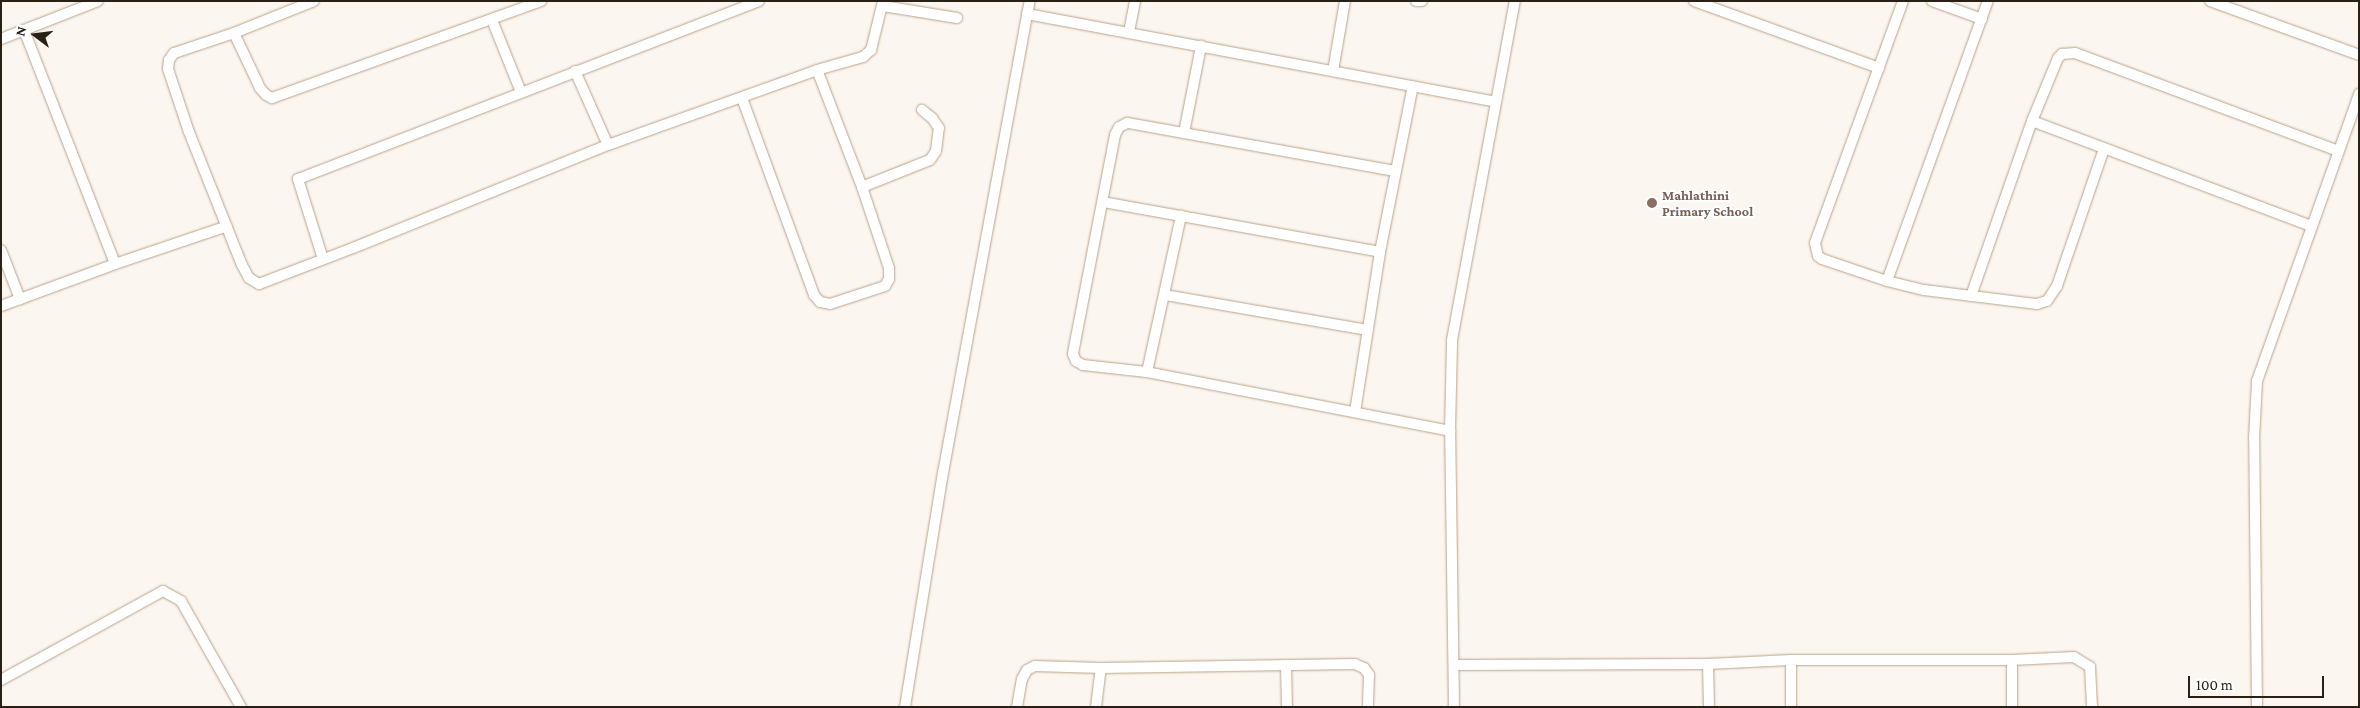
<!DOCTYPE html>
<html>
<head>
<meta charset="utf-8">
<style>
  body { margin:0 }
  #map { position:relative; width:2360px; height:708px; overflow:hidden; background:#fbf6f0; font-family:"Crimson Pro",serif }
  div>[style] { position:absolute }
  .roads { filter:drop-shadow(0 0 1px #bba288) drop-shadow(0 0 1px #bba288) }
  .minor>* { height:10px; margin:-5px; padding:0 5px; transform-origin:5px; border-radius:5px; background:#fff }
  .dots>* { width:14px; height:14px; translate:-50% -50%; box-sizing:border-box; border:2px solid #fff; border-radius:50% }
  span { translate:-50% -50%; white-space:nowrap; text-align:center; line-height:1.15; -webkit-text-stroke:4px #fff; paint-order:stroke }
  .education-label { font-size:14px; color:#785e54; font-weight:700 }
  .left { translate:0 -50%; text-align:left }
  .frame { position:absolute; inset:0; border:2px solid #292016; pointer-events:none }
  .north { position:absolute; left:10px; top:10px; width:50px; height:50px; -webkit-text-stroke:4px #fff; paint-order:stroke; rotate:285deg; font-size:14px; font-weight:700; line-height:20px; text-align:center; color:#292016 }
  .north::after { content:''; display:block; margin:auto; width:18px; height:22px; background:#292016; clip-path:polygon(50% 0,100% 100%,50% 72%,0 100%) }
  .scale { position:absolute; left:2188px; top:676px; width:136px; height:22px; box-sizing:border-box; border:2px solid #292016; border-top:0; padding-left:6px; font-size:15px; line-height:18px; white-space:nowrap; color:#292016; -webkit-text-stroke:4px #fff; paint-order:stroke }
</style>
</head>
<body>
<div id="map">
  <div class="roads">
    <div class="minor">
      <div style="left:314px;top:1px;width:86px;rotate:158.2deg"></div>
      <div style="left:234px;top:33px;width:61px;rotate:64.7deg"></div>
      <div style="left:260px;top:88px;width:9px;rotate:49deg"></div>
      <div style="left:266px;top:95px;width:7px;rotate:27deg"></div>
      <div style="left:272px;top:98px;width:286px;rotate:-19.8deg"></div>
      <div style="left:1416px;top:1px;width:6px"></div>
      <div style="left:1694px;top:1px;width:197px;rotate:19.9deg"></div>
      <div style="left:1903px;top:1px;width:258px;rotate:110deg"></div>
      <div style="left:1815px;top:243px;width:13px;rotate:77deg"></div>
      <div style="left:1818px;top:256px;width:5px;rotate:37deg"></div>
      <div style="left:1822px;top:259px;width:69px;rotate:18.7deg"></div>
      <div style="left:1887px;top:281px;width:38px;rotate:14deg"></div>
      <div style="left:1924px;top:290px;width:114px;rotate:7.1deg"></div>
      <div style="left:2037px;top:304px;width:10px;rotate:-17deg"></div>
      <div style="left:2047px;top:301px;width:18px;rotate:-56deg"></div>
      <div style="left:2057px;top:286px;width:145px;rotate:-71.1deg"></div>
      <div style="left:1932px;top:1px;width:53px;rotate:19.8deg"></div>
      <div style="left:2210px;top:1px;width:158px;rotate:19.9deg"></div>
      <div style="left:883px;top:6px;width:75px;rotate:9.2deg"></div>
      <div style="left:1027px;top:14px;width:476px;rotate:10.6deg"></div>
      <div style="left:492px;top:20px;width:78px;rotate:68.1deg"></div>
      <div style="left:24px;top:30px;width:251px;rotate:68.7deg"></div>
      <div style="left:1129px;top:32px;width:32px;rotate:-79deg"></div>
      <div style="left:234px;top:33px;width:63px;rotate:161.6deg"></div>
      <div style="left:174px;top:53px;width:9px;rotate:126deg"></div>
      <div style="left:169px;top:60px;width:9px;rotate:96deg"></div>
      <div style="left:168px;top:69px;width:66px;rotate:71.6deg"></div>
      <div style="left:189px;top:132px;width:143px;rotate:68.3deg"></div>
      <div style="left:242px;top:265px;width:15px;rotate:62deg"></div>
      <div style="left:249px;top:278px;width:12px;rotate:31deg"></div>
      <div style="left:259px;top:284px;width:101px;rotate:-21deg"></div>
      <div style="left:353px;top:248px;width:275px;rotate:-22deg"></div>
      <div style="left:608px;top:145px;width:222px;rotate:-19.7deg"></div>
      <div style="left:817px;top:70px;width:48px;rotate:-15.8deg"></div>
      <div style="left:863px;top:57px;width:11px;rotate:-41deg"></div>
      <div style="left:871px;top:50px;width:50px;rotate:-76.2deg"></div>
      <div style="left:1px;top:39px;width:104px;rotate:-21.4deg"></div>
      <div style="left:575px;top:71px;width:81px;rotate:66deg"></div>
      <div style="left:1333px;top:71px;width:71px;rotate:-80.3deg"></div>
      <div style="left:742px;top:98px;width:210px;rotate:69.9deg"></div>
      <div style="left:814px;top:295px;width:9px;rotate:49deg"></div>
      <div style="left:820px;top:302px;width:10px;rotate:11deg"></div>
      <div style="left:830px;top:304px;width:58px;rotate:-18.1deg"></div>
      <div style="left:885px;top:286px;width:8px;rotate:-60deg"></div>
      <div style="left:889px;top:279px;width:11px;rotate:-90deg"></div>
      <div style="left:889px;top:268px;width:85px;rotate:-108.4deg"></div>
      <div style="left:862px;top:187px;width:125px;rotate:-111deg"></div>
      <div style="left:2032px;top:121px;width:299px;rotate:20.6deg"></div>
      <div style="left:1184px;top:133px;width:89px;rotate:-78.9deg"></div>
      <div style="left:1395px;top:171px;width:272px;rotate:-169.8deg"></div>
      <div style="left:1127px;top:123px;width:9px;rotate:153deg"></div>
      <div style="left:1119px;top:127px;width:9px;rotate:117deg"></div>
      <div style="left:1115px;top:135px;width:223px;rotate:100.9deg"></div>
      <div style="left:1073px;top:354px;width:8px;rotate:67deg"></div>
      <div style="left:1076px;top:361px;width:8px;rotate:30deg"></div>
      <div style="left:1083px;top:365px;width:64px;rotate:6.2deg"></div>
      <div style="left:1147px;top:372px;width:309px;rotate:11deg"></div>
      <div style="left:862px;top:187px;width:73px;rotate:-21.7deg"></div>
      <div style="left:930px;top:160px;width:11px;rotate:-56deg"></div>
      <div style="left:936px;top:151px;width:23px;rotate:-83deg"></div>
      <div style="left:939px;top:128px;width:12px;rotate:-125deg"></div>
      <div style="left:932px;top:118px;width:13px;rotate:-141deg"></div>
      <div style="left:1103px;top:202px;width:281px;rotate:10.2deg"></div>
      <div style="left:1px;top:250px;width:53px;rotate:68.8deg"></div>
      <div style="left:323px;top:259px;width:84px;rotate:-107.4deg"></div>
      <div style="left:298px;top:179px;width:494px;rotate:-21.1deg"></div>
      <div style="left:1887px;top:281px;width:298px;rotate:-70.2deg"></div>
      <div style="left:1165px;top:295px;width:205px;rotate:9.8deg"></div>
      <div style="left:1971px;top:296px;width:185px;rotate:-70.8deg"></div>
      <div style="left:2032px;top:121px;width:68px;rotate:-67.6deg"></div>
      <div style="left:2058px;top:58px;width:6px;rotate:-45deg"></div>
      <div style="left:2062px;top:54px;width:13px;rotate:-4deg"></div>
      <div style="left:2075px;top:53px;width:281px;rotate:20.4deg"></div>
      <div style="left:1px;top:306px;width:121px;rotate:-20.2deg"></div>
      <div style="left:115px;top:264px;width:118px;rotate:-18.7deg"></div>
      <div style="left:1147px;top:372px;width:160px;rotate:-77.7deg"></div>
      <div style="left:1355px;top:412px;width:162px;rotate:-81.1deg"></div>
      <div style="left:1380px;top:252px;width:169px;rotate:-78.8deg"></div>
      <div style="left:1708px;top:664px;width:43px;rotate:88.7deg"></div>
      <div style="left:1454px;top:665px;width:254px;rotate:-0.2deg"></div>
      <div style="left:1708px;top:664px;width:83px;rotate:-2.8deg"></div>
      <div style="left:1791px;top:660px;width:221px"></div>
      <div style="left:2012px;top:660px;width:62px;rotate:-2.8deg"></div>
      <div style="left:2074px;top:657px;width:19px;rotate:32deg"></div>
      <div style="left:2090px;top:667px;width:40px;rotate:87.1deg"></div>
      <div style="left:1286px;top:666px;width:41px;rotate:88.6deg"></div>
      <div style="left:1px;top:680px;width:185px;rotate:-28.8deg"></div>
      <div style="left:163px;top:591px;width:21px;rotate:29deg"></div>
      <div style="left:181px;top:601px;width:122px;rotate:60.5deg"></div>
      <div style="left:905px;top:707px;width:237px;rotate:-80.8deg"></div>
      <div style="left:943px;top:473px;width:480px;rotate:-79.6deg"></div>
      <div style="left:1017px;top:707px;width:28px;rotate:-80deg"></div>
      <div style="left:1022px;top:679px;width:10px;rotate:-61deg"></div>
      <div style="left:1027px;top:670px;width:9px;rotate:-27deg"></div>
      <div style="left:1035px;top:666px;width:66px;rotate:1.7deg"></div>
      <div style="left:1101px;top:668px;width:254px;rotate:-0.9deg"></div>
      <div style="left:1355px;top:664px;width:10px;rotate:24deg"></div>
      <div style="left:1364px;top:668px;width:9px;rotate:54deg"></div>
      <div style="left:1369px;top:675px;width:32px;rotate:92deg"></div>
      <div style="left:1096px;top:707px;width:39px;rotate:-83deg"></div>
      <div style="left:1454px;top:707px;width:276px;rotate:-90.8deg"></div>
      <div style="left:1450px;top:431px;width:91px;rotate:-88.7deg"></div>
      <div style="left:1452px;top:340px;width:345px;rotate:-79.5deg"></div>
      <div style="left:1791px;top:707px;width:47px;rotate:-90deg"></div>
      <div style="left:2012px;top:707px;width:47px;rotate:-90deg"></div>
      <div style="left:2257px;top:707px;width:268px;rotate:-90.6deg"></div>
      <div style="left:2254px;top:439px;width:58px;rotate:-87deg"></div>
      <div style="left:2257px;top:381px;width:305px;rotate:-70.4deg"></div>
    </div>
  </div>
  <div class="dots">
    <div style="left:1652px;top:203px;background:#8d6e63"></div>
  </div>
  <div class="education-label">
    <span class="left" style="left:1662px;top:203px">Mahlathini<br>Primary School</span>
  </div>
  <div class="frame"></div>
  <div class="north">N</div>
  <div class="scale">100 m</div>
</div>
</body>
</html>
